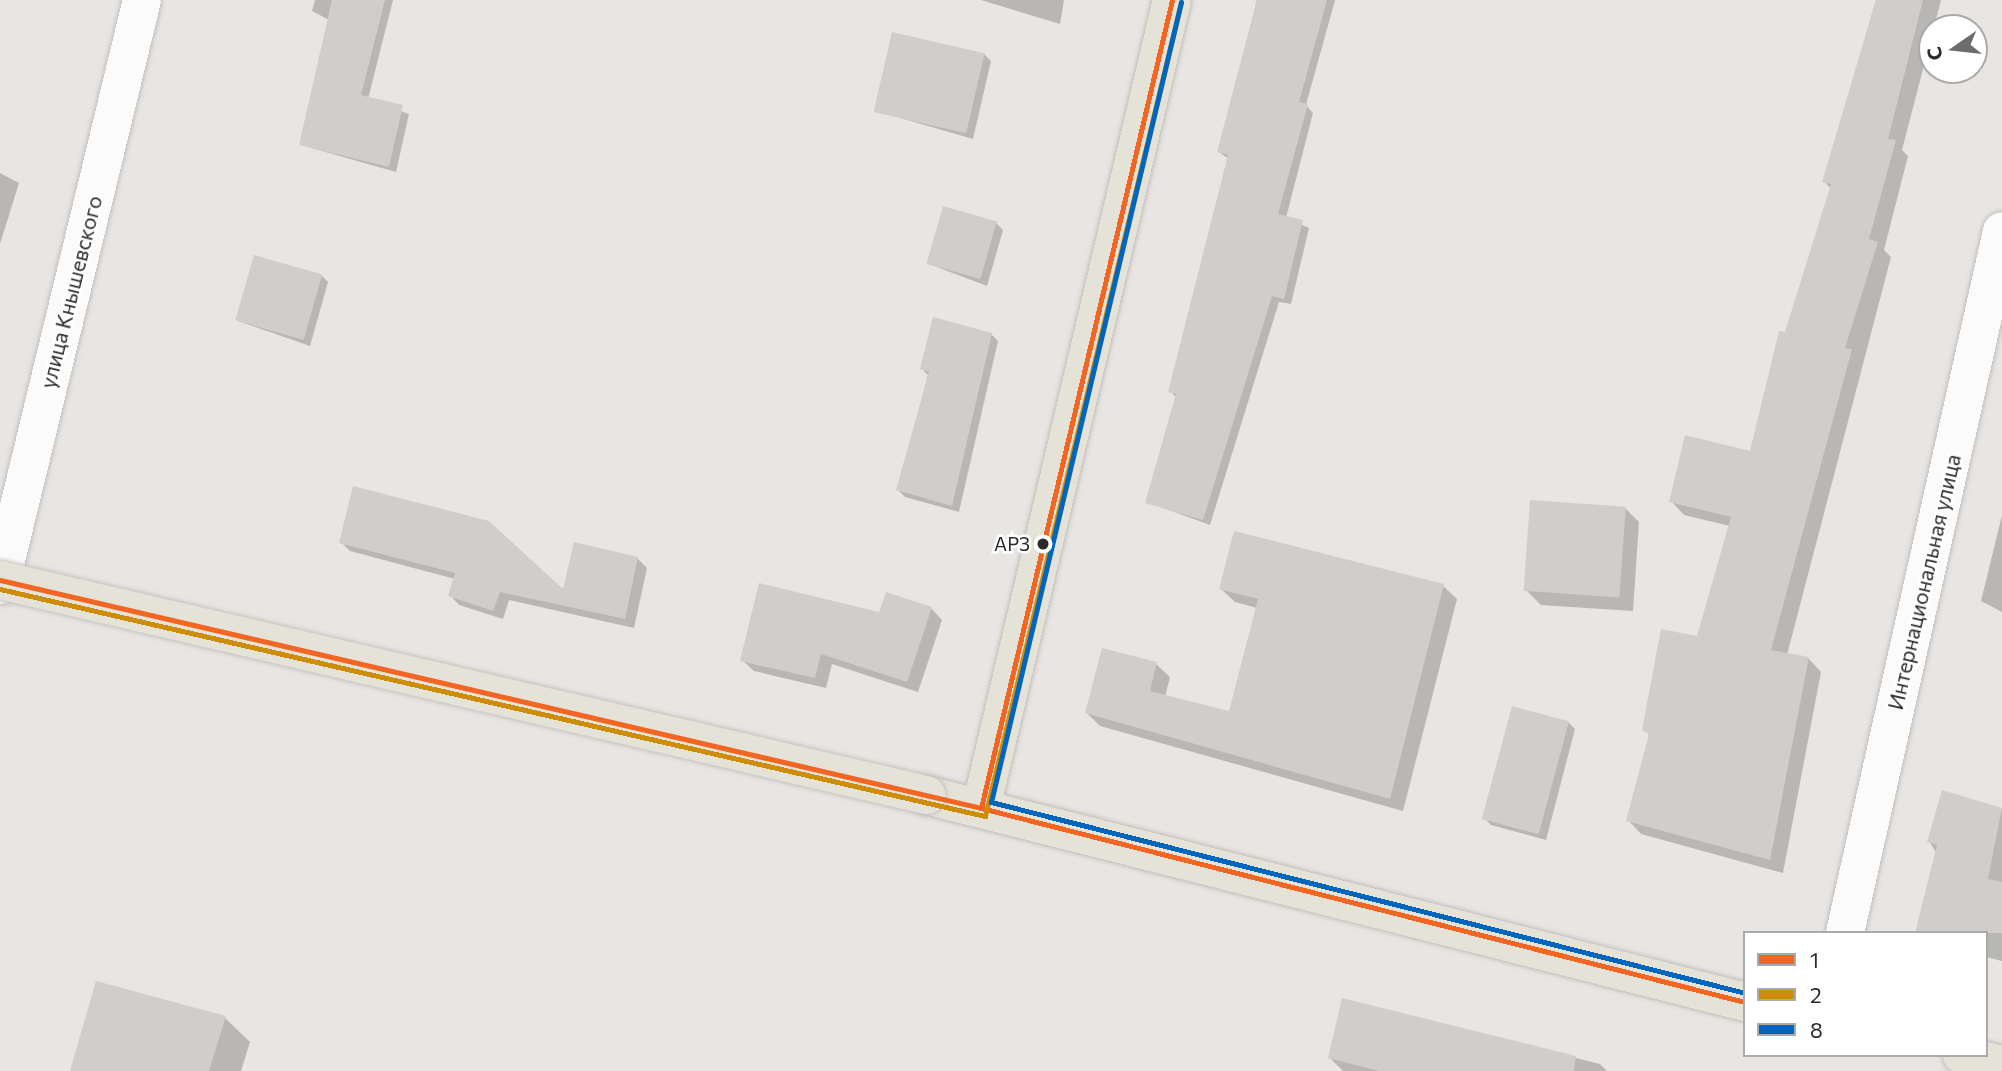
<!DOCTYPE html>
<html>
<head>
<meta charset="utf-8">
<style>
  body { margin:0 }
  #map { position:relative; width:2002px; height:1071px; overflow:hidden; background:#e8e5e2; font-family:Commissioner,sans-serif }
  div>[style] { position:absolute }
  .shadow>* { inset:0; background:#0003 }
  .building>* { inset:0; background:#d0cdcb; transform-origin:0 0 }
  .roads { filter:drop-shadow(0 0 2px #c1c0c0) drop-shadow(0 0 2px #c1c0c0) }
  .minor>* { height:38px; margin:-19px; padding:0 19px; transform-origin:19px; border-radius:19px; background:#fcfbfb }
  .major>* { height:38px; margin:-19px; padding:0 19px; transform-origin:19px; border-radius:19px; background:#e5e2d7 }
  .bridges { filter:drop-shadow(0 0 2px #c5c3c2) drop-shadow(0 0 2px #c5c3c2) }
  .major-bridge>* { height:38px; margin:-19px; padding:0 19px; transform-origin:19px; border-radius:19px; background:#e5e2d7 }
  .bus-1>* { height:5px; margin:-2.5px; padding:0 2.5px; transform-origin:2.5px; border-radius:2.5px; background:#f26522 }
  .bus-2>* { height:5px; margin:-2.5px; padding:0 2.5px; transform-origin:2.5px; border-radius:2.5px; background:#ce8d09 }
  .bus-3>* { height:5px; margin:-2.5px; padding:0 2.5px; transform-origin:2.5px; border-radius:2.5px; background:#0065bd }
  .dots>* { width:19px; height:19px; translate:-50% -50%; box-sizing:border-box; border:4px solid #fff; border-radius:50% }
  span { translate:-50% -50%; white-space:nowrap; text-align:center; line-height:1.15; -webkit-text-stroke:5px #fff; paint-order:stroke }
  .bus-label { font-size:19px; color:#2b2b2b }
  .right { translate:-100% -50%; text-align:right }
  .street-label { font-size:21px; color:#2b2b2b }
  .legend { position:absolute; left:1743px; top:931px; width:245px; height:126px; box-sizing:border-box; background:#fff; border:2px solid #aaa; margin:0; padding:9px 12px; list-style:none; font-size:21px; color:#2b2b2b }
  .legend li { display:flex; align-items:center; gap:14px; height:35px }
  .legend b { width:35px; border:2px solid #aaa }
  .north { position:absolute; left:1918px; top:14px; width:70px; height:70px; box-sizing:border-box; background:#fff; border:2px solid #aaa; border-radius:50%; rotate:256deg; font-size:19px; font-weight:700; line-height:28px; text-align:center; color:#2b2b2b }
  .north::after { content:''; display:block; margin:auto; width:24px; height:32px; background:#6d6c6b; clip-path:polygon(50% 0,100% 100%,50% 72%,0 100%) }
</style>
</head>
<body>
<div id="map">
  <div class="shadow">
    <div style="clip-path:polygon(315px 0,393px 0,368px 99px,409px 114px,396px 172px,301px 145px,329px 20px,312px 11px)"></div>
    <div style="clip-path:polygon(981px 0,1064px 0,1060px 24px)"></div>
    <div style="clip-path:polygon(1257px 0,1335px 0,1306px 105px,1313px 113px,1286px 218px,1309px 228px,1291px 304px,1279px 302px,1210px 525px,1147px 502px,1177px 398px,1170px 391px,1229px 159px,1219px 152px)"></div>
    <div style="clip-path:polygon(1876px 0,1941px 0,1902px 150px,1908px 156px,1884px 250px,1891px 257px,1787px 655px,1808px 658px,1821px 672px,1783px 873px,1641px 834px,1628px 820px,1650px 736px,1644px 729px,1698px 638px,1730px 526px,1684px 515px,1671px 501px,1751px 453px,1831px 189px,1824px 181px)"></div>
    <div style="clip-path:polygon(984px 54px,991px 61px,973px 139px,876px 111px)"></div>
    <div style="clip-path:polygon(0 173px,19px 183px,0 244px)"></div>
    <div style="clip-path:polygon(996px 223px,1003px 230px,987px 286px,929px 264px)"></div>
    <div style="clip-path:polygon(321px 275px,328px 282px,310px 346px,238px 321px)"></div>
    <div style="clip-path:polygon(991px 334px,998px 341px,959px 512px,905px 497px,898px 490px,928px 375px,922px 369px)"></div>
    <div style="clip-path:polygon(1625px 508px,1639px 522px,1633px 611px,1541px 605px,1527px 591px)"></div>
    <div style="clip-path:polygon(2002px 515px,2002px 612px,1981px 601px)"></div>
    <div style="clip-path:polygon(341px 542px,564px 593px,637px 558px,647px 568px,634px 628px,509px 600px,503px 619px,459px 605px,450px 595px,455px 579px,350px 551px)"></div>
    <div style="clip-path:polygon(1443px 586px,1457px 599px,1403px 811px,1100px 726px,1087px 713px,1156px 664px,1170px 677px,1165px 697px,1231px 713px,1257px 608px,1235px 602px,1221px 589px)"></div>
    <div style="clip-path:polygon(931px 608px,942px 620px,918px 692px,832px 664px,826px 688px,754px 671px,742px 660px,880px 614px)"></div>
    <div style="clip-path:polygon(1568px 722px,1575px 729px,1546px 840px,1491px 825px,1484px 818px)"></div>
    <div style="clip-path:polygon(1943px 792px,2002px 810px,2002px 961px,1986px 957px,1986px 933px,1929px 841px)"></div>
    <div style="clip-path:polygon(1343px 1000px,1600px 1064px,1607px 1071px,1343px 1071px,1330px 1058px)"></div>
    <div style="clip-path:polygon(225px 1018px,250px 1042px,241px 1071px,72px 1071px)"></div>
  </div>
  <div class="building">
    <div style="clip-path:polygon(332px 0,385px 0,361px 95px,403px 105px,389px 167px,299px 145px)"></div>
    <div style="clip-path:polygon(1257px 0,1327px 0,1299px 102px,1308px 104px,1278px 214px,1303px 220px,1284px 299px,1272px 296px,1203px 520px,1145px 503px,1176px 394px,1168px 392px,1228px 155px,1217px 152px)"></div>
    <div style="clip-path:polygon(1876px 0,1923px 0,1888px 139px,1896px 140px,1869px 239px,1878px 242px,1845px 348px,1852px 349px,1771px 650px,1809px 657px,1770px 860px,1626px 821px,1649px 734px,1642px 730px,1661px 629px,1697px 636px,1731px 517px,1669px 502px,1685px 435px,1750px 451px,1779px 331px,1785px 332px,1831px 184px,1822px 182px)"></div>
    <div style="left:892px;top:32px;width:95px;height:82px;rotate:13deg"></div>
    <div style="left:943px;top:206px;width:56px;height:60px;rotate:16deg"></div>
    <div style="left:254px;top:255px;width:71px;height:68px;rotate:16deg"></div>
    <div style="clip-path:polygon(933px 317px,992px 333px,952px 506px,896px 490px,929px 372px,920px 369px)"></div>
    <div style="clip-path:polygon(353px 486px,489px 521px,563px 589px,574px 542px,638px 557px,625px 619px,500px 592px,493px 611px,448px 596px,455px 573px,339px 543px)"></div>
    <div style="left:1530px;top:500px;width:96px;height:91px;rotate:4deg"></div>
    <div style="clip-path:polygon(1234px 531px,1444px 584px,1390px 799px,1085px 713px,1102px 648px,1157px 662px,1150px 691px,1229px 711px,1258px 599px,1219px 589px)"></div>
    <div style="clip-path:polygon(759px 583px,879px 612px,886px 592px,932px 607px,907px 682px,821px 654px,815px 678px,740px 661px)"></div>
    <div style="left:1512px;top:706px;width:59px;height:117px;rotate:15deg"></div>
    <div style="clip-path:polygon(1942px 790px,2002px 808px,1988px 879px,2002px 882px,2002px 933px,1915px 933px,1937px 845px,1927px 842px)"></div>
    <div style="clip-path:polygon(96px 981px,226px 1016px,209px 1071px,70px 1071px)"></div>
    <div style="clip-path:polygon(1342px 998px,1576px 1056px,1574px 1071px,1379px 1071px,1328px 1058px)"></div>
  </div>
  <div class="roads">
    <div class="minor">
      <div style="left:0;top:585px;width:602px;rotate:-76.36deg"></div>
      <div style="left:1845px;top:933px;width:719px;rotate:-77.39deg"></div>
    </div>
    <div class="major">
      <div style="left:926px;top:795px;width:845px;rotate:14.18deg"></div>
      <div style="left:981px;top:808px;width:830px;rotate:-76.7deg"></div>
      <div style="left:1962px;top:1055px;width:41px;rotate:14deg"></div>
    </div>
  </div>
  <div class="bridges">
    <div class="major-bridge">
      <div style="left:0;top:580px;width:951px;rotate:13.07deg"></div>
    </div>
  </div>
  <div class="bus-1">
    <div style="left:0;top:580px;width:1007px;rotate:13.08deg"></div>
    <div style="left:981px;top:808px;width:788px;rotate:14.25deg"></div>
    <div style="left:981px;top:808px;width:830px;rotate:-76.7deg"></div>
  </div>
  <div class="bus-2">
    <div style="left:0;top:589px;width:1011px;rotate:12.98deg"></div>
    <div style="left:985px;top:816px;width:837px;rotate:-76.46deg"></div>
  </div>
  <div class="bus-3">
    <div style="left:1181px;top:2px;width:822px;rotate:103.36deg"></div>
    <div style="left:991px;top:802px;width:778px;rotate:14.21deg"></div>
  </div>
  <div class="dots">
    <div style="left:1043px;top:544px;background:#2b2b2b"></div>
  </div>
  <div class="bus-label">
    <span class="right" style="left:1030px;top:544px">АРЗ</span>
  </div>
  <div class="street-label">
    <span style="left:71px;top:292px;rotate:-76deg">улица Кнышевского</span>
    <span style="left:1924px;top:582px;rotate:-77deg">Интернациональная улица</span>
  </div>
  <ul class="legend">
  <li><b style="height:9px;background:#f26522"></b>1</li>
  <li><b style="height:9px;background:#ce8d09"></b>2</li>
  <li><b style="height:9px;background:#0065bd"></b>8</li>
  </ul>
  <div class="north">С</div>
</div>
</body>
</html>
